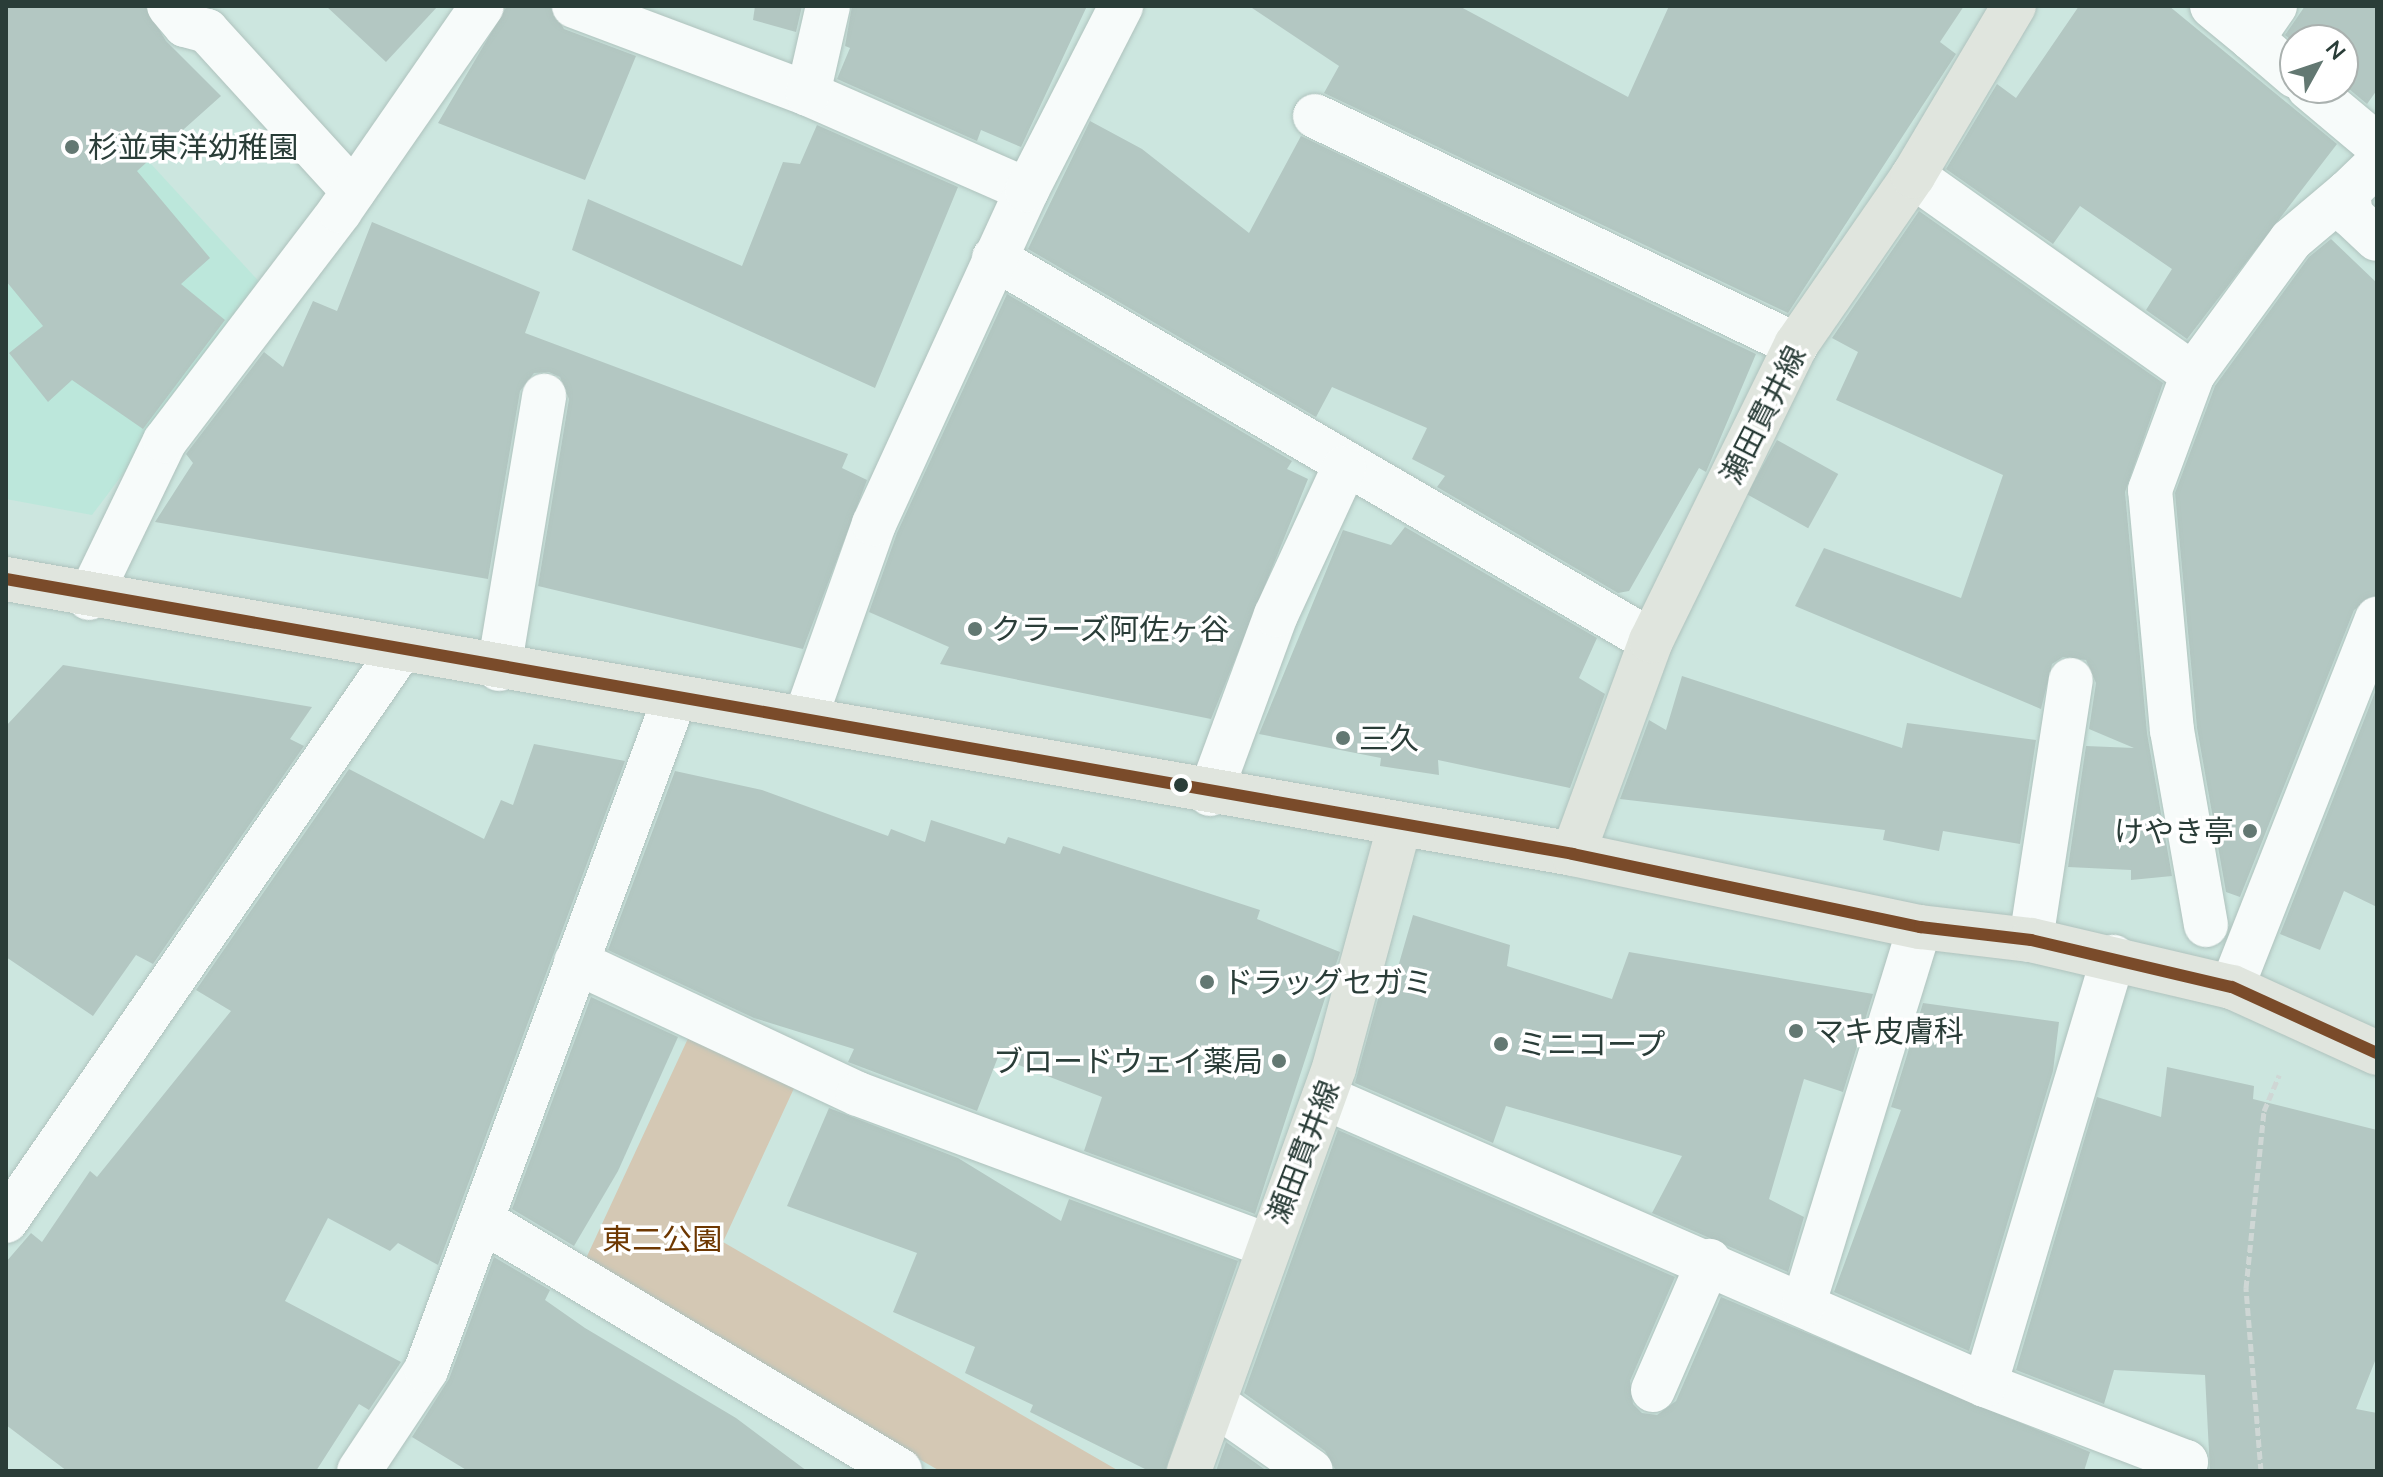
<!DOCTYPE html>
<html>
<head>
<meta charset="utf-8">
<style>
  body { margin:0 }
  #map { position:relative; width:2383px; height:1477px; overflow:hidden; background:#cce6df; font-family:Mulish,"Noto Sans JP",sans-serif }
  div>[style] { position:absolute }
  .built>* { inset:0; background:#bce7db }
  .green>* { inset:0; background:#d4c8b4 }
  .building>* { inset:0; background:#b3c7c2; transform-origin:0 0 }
  .path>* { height:5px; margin-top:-2.5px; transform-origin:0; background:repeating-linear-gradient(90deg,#cfd7d5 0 8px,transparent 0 12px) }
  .roads { filter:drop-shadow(0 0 2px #afc2bd) drop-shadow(0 0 2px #afc2bd) }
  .minor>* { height:44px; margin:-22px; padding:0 22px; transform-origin:22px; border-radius:22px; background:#f7fbfa }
  .major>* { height:44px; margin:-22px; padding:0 22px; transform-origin:22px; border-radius:22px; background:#e0e5de }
  .bus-1>* { height:12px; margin:-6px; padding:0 6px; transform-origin:6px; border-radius:6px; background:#7a4b2a }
  .dots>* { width:22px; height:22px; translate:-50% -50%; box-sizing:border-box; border:4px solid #fff; border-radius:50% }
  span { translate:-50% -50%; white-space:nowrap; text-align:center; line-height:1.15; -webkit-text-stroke:7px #fff; paint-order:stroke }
  .poi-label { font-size:30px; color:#2a3d38 }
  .left { translate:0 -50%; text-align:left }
  .right { translate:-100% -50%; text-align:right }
  .street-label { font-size:30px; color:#2a3d38 }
  .park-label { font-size:30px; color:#6e3802 }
  .frame { position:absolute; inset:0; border:8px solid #2a3d38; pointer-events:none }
  .north { position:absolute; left:2279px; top:24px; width:80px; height:80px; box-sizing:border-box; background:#fff; border:2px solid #aab1af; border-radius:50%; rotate:50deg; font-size:22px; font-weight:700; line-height:32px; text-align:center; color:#2a3d38 }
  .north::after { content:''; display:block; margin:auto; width:28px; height:36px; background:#637872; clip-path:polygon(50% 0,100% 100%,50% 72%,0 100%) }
</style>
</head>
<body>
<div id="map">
  <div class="built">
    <div style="clip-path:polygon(6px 6px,264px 287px,92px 515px,6px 499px)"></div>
  </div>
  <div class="green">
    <div style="clip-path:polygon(691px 1032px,796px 1084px,723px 1242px,1119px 1471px,940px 1471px,582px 1267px)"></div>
  </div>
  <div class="building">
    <div style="clip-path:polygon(6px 6px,145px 6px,166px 41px,221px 96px,137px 171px,210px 258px,181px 284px,225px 320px,143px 429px,72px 380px,48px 402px,9px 353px,43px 326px,6px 281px)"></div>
    <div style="clip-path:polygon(326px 6px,438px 6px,386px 62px)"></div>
    <div style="clip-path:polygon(507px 6px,550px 6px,564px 29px,636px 56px,585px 180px,438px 123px)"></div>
    <div style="clip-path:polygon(755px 6px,802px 6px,796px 32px,753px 20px)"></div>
    <div style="clip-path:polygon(852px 6px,1087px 6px,1021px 147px,981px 130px,977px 141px,837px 79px,850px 48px,845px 46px)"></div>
    <div style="clip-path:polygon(1249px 6px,1459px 6px,1628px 97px,1669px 6px,1964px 6px,1940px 42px,1956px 54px,1788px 313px,1324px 93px,1339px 66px)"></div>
    <div style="clip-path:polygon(2079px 6px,2169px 6px,2337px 144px,2187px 339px,2146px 310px,2172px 269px,2080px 206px,2053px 244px,1946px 169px,1997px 84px,2016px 98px)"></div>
    <div style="clip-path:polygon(2305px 6px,2377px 6px,2377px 90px,2367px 104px,2343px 84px,2343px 40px,2295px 43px,2285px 35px)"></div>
    <div style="clip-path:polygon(1090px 121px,1142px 149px,1249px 233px,1301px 136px,1756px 354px,1706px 472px,1699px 468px,1629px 591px,1618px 593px,1437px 487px,1445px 476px,1412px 459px,1427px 428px,1332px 387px,1316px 417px,1028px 249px)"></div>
    <div style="clip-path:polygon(817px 125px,958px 187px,875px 388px,572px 250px,588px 199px,742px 266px,783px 162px,800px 164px)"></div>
    <div style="clip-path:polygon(1919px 211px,2163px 383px,2125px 492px,2147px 733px,2172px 876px,2131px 880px,2131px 870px,2068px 867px,2086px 746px,2134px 748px,2089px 729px,2096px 683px,2086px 660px,2063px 657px,2052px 664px,2041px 709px,1795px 606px,1824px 548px,1961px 598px,2003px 475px,1836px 400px,1858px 352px,1832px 338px)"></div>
    <div style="clip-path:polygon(372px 222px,540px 292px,525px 333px,848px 454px,842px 468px,867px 480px,803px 649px,538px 586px,569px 399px,560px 377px,549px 372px,534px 373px,520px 391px,488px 579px,155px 522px,193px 463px,186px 454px,264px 352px,283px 367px,313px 301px,337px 311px)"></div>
    <div style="clip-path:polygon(2331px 239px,2377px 283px,2377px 595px,2354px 610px,2240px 897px,2226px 892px,2197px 728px,2175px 493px,2215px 386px,2309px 257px)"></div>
    <div style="clip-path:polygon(1007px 294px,1292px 461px,1287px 469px,1308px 479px,1211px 719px,940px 664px,949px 647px,869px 612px,897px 533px)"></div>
    <div style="left:1777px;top:440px;width:70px;height:62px;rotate:29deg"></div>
    <div style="clip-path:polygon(1405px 527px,1597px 638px,1579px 678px,1605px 694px,1570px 788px,1438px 760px,1439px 775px,1380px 766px,1381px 758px,1259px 734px,1343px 530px,1391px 545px)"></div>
    <div style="clip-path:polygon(63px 665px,312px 707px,290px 739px,304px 746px,153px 964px,136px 955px,93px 1016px,6px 957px,6px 726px)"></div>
    <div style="clip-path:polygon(1682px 676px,1902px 748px,1907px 723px,2036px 740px,2020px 844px,1943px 831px,1939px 851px,1883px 840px,1885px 830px,1620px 799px,1649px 720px,1666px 730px)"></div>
    <div style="clip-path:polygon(2377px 687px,2377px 907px,2344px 891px,2320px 950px,2280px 934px)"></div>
    <div style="clip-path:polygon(534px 744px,625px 761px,438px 1265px,398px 1243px,390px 1251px,328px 1218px,285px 1301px,401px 1362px,369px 1410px,359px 1404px,316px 1471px,67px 1471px,6px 1425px,6px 1262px,31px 1233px,42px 1242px,90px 1171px,97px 1177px,231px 1011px,196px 990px,349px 769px,484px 839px,501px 800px,513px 805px)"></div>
    <div style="clip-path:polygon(675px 771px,762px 790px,888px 836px,891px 829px,925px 842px,931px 820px,1005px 844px,1008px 837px,1060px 854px,1063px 846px,1260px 910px,1257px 919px,1340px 952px,1255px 1214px,1084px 1151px,1102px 1097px,998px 1057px,977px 1111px,848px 1062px,854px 1049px,754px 1018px,608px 950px)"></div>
    <div style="clip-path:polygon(1413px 915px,1510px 945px,1507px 966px,1612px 999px,1629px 952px,1873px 994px,1843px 1092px,1804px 1079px,1769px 1199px,1804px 1217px,1788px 1272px,1652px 1213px,1682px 1156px,1506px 1106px,1493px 1143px,1355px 1083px,1386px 970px,1396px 974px)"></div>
    <div style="clip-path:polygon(591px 997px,678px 1037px,618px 1171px,574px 1246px,512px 1209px)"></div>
    <div style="clip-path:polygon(1923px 1003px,2059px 1022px,2053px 1071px,1969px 1351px,1834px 1292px,1901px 1110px,1891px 1107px)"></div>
    <div style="clip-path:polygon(2167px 1067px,2254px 1086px,2253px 1099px,2377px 1130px,2377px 1356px,2356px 1409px,2377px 1413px,2377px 1471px,2210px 1471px,2205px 1375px,2114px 1370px,2104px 1404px,2016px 1370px,2097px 1097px,2161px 1117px)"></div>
    <div style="clip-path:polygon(829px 1108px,958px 1158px,1061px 1221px,1069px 1199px,1238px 1261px,1165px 1471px,1149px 1471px,1030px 1412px,1033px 1405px,965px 1373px,975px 1347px,893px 1312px,917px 1253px,787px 1206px)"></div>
    <div style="clip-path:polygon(1338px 1130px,1675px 1277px,1630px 1381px,1633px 1404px,1642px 1413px,1657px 1415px,1676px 1401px,1721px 1297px,2090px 1452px,2084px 1471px,1336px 1471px,1325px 1451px,1244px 1393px)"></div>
    <div style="clip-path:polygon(494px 1257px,550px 1290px,545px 1300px,585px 1328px,736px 1418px,807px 1471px,468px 1471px,412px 1437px,449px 1379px)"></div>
    <div style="clip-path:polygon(1226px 1442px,1267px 1471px,1216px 1471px)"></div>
  </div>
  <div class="path">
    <div style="left:2261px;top:1471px;width:184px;rotate:-94.7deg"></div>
    <div style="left:2246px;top:1288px;width:178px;rotate:-84.2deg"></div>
    <div style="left:2264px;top:1111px;width:39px;rotate:-67deg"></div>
  </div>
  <div class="roads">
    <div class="minor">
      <div style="left:169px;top:6px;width:25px;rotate:50deg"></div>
      <div style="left:185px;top:25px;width:23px;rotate:15deg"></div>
      <div style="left:207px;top:31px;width:217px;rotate:47.6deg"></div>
      <div style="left:574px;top:6px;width:250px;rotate:20.6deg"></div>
      <div style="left:808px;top:94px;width:239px;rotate:23.7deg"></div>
      <div style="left:2212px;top:6px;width:52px;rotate:39.5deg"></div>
      <div style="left:2275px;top:6px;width:40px;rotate:124.9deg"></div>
      <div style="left:2252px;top:39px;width:57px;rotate:40.7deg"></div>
      <div style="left:2309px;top:88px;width:89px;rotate:40deg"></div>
      <div style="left:808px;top:94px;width:90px;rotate:-77.2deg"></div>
      <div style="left:1315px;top:116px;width:533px;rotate:25.46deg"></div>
      <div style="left:2377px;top:164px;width:40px;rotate:136deg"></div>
      <div style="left:2348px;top:192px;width:23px;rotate:83deg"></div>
      <div style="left:2351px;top:215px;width:35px;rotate:43deg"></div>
      <div style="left:1913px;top:176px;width:343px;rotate:35.3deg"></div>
      <div style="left:994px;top:258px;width:760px;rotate:30.24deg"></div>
      <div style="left:89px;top:598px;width:174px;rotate:-64.2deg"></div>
      <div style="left:165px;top:441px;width:289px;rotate:-52.7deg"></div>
      <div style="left:340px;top:211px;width:249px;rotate:-55.3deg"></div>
      <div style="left:499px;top:669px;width:277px;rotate:-80.6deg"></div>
      <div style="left:806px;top:716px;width:204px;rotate:-70.5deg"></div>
      <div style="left:874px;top:524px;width:367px;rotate:-65.4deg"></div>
      <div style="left:1027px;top:190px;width:207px;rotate:-62.9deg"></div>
      <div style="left:1210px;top:794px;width:191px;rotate:-69.8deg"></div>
      <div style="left:1276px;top:615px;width:162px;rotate:-65.2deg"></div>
      <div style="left:2206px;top:925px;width:197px;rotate:-99.9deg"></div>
      <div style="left:2172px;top:731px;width:242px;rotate:-95.2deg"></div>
      <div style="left:2150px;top:490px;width:124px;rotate:-69.7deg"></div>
      <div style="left:2193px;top:374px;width:166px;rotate:-53.8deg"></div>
      <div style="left:2291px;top:240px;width:75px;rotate:-40.1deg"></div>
      <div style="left:2031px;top:940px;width:263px;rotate:-81.3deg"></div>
      <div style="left:576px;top:962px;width:311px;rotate:25.1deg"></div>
      <div style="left:858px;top:1094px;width:437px;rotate:20.3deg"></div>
      <div style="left:2232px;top:987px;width:396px;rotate:-68.5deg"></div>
      <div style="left:1324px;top:1097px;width:721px;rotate:23.54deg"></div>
      <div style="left:1985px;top:1385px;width:215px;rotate:21deg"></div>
      <div style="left:2186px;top:1462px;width:9px;rotate:103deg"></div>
      <div style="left:6px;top:1221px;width:692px;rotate:-55.37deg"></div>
      <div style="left:483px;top:1221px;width:486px;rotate:30.9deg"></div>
      <div style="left:1804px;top:1303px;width:393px;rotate:-72.9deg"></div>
      <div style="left:1985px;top:1385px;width:447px;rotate:-73.3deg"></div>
      <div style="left:1653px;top:1390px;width:141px;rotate:-66.5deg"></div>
      <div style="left:1214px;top:1403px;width:118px;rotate:35deg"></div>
      <div style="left:359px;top:1471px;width:121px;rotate:-56.4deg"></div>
      <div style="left:426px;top:1370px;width:714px;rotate:-69.69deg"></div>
    </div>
    <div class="major">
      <div style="left:6px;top:579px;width:1591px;rotate:9.95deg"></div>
      <div style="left:1573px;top:854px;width:355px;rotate:11.9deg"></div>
      <div style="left:1920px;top:927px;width:112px;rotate:6.7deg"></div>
      <div style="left:2031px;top:940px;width:206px;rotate:13.2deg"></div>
      <div style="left:2232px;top:987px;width:159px;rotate:24.5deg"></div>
      <div style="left:1573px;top:854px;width:227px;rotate:-69.9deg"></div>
      <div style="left:1651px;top:641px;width:330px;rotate:-63.9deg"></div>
      <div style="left:1796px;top:345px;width:206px;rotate:-55.3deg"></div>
      <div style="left:1913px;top:176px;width:198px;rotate:-59.3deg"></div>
      <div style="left:1189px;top:1471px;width:428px;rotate:-70.2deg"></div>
      <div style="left:1334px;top:1068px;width:250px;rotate:-74.9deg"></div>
    </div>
  </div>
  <div class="bus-1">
    <div style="left:6px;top:579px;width:1591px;rotate:9.95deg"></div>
    <div style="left:1573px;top:854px;width:355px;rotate:11.9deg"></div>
    <div style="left:1920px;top:927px;width:112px;rotate:6.7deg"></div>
    <div style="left:2031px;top:940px;width:206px;rotate:13.2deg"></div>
    <div style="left:2232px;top:987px;width:159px;rotate:24.5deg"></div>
  </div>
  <div class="dots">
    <div style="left:72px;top:147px;background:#637872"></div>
    <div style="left:975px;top:629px;background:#637872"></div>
    <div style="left:1343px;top:738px;background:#637872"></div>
    <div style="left:1181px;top:785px;background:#2a3d38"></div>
    <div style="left:2250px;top:831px;background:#637872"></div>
    <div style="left:1207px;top:982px;background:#637872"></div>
    <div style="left:1796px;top:1031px;background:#637872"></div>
    <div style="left:1501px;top:1044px;background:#637872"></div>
    <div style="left:1279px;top:1061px;background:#637872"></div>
  </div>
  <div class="poi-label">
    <span class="left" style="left:88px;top:147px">杉並東洋幼稚園</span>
    <span class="left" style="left:991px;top:629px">クラーズ阿佐ヶ谷</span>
    <span class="left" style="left:1359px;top:738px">三久</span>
    <span class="right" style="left:2234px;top:831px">けやき亭</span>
    <span class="left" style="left:1223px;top:982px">ドラッグセガミ</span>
    <span class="left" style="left:1814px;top:1031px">マキ皮膚科</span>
    <span class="left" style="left:1517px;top:1044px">ミニコープ</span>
    <span class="right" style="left:1263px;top:1061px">ブロードウェイ薬局</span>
  </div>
  <div class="street-label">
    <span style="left:1763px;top:415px;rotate:-63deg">瀬田貫井線</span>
    <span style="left:1303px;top:1152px;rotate:-69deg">瀬田貫井線</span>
  </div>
  <div class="park-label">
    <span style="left:662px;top:1239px">東二公園</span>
  </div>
  <div class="frame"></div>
  <div class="north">N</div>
</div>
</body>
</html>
